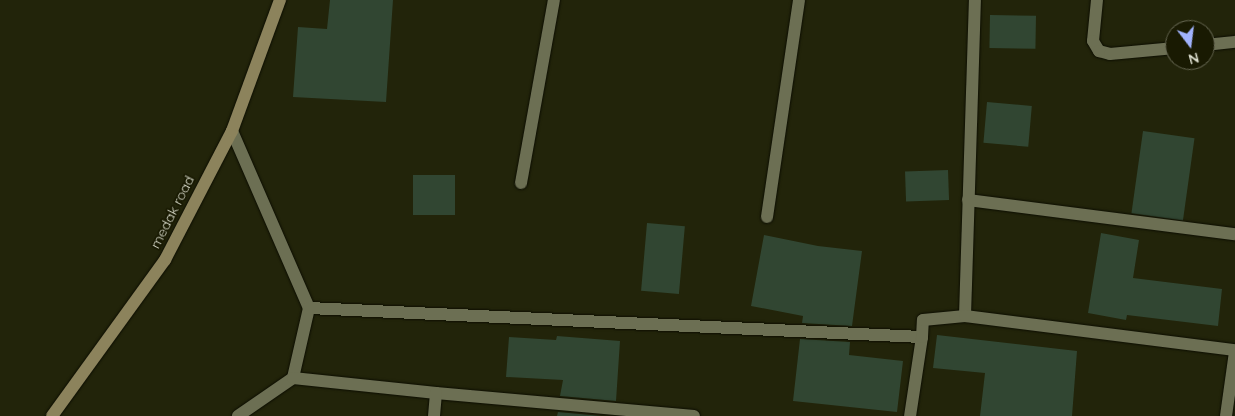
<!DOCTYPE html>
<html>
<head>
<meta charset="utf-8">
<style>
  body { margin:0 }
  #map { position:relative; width:1235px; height:416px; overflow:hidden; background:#22240a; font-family:Quicksand,sans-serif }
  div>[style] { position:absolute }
  .building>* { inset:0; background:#314632; transform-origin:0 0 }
  .roads { filter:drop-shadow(0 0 1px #0c0d00) drop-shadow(0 0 1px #0c0d00) }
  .street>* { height:12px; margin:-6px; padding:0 6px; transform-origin:6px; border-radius:6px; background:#6c6f53 }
  .secondary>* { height:12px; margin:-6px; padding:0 6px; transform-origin:6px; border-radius:6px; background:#8c835c }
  span { translate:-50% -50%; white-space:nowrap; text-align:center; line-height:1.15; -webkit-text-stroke:4px #191a02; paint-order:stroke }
  .street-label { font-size:14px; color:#dbddcd }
  .north { position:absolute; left:1165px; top:20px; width:50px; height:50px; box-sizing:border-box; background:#191a02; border:1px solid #676853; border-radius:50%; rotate:165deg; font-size:14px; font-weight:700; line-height:20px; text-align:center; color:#dbddcd }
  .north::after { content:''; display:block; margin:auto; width:18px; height:22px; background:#a1b3fd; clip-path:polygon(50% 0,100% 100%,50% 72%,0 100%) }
</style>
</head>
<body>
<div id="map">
  <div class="building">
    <div style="clip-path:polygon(330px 0,393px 0,386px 102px,293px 97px,298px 27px,327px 29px)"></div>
    <div style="left:990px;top:15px;width:46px;height:33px;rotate:1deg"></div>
    <div style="left:987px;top:102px;width:45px;height:41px;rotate:5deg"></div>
    <div style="left:1143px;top:131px;width:52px;height:83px;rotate:8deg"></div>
    <div style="left:948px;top:170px;width:30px;height:43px;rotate:88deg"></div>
    <div style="left:413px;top:175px;width:42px;height:40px"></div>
    <div style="left:647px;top:223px;width:38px;height:68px;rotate:5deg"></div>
    <div style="clip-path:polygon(1101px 233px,1139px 240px,1133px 278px,1222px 289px,1218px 326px,1127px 315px,1126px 320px,1088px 313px)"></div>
    <div style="clip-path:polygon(764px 235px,818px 246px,862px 251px,852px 326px,802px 323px,803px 316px,751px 306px)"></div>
    <div style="clip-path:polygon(937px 335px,1077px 351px,1072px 416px,980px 416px,985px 373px,933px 368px)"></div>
    <div style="clip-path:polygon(557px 336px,620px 341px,616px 401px,560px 396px,563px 380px,506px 377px,509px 337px,556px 340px)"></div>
    <div style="clip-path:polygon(800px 339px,850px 342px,849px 355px,903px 361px,897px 412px,793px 401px)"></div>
    <div style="clip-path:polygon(558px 412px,602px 416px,557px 416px)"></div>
  </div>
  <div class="roads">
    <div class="street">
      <div style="left:1097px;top:0;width:41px;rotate:95.6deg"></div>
      <div style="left:1093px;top:41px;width:12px;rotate:59deg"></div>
      <div style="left:1099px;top:51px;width:11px;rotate:15deg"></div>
      <div style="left:1110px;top:54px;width:65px;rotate:-5.3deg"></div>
      <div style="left:1205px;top:45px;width:30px;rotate:-6deg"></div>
      <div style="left:232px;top:131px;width:193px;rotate:66.5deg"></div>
      <div style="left:309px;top:308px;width:72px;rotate:102.9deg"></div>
      <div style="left:293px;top:378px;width:67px;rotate:145.4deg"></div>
      <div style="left:521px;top:183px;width:186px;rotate:-79.8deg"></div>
      <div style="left:968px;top:200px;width:269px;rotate:7.3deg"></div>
      <div style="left:767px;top:217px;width:219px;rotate:-81.6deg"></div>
      <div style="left:309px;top:308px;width:614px;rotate:2.71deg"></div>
      <div style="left:922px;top:337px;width:80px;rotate:98.6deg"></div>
      <div style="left:965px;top:316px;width:316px;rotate:-88.2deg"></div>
      <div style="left:922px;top:337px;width:17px;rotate:-87deg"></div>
      <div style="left:923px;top:320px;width:42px;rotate:-5.4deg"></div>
      <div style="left:965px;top:316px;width:272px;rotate:7.2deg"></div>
      <div style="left:293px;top:378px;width:144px;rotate:6deg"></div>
      <div style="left:436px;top:393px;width:259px;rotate:5.1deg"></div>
      <div style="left:434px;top:416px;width:23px;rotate:-85deg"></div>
      <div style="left:1226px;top:416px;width:65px;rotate:-82deg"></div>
    </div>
    <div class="secondary">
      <div style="left:52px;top:416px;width:193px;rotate:-54.1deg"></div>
      <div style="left:165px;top:260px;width:145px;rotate:-62.6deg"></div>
      <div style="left:232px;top:131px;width:140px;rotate:-69.9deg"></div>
    </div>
  </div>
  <div class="street-label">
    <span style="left:172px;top:212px;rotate:-63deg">medak road</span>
  </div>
  <div class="north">N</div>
</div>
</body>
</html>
